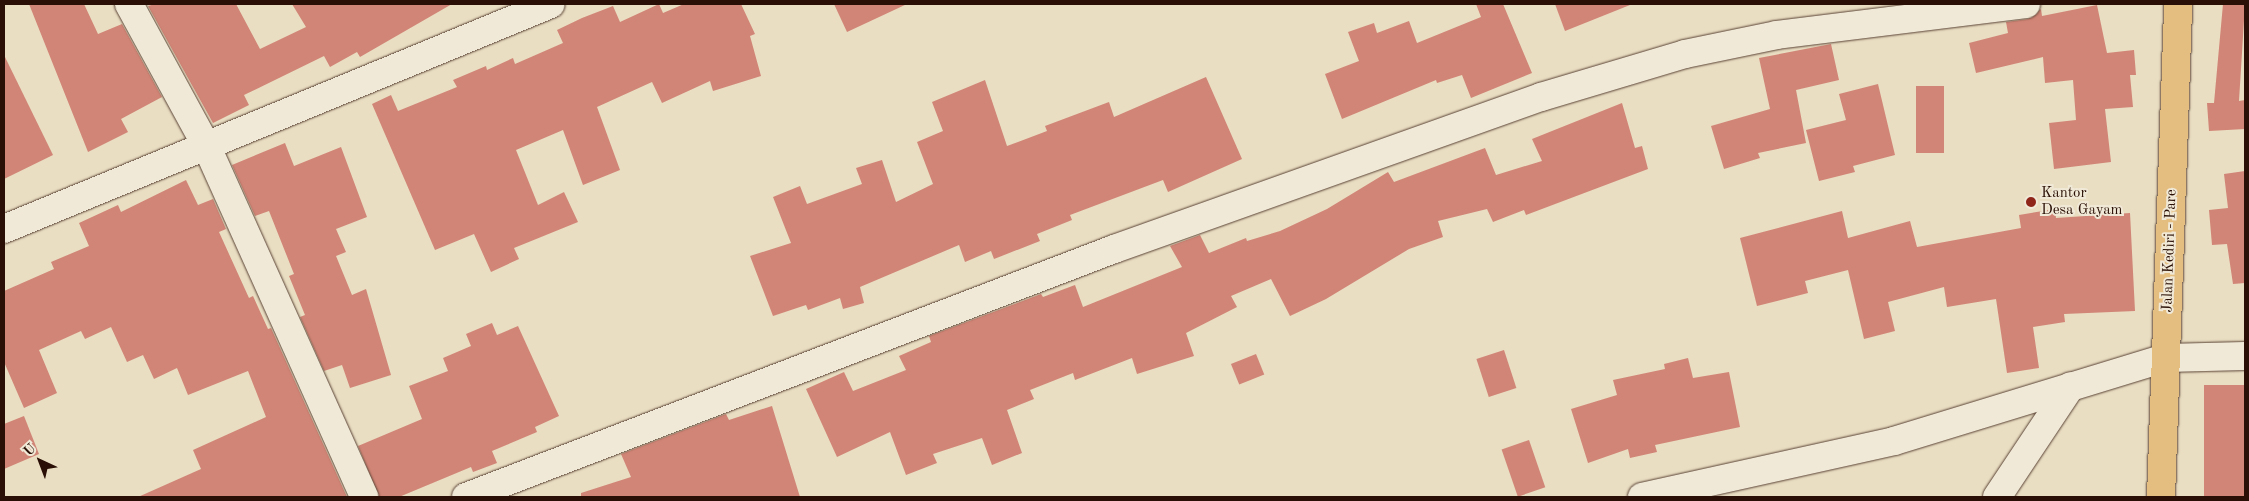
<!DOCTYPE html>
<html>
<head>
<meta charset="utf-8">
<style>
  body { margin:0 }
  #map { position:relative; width:2249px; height:501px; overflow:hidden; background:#e9ddc2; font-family:"Old Standard TT",serif }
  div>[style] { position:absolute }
  .building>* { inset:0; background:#d18576; transform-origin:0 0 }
  .roads { filter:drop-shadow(0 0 1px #594234) drop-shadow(0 0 1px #594234) }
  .minor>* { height:28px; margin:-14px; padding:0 14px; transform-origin:14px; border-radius:14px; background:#f1e9d7 }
  .major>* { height:28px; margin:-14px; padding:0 14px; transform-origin:14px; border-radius:14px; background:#e4be81 }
  .dots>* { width:14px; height:14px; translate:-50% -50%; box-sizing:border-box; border:2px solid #f1e9d7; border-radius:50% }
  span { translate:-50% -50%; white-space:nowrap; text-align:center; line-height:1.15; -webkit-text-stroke:4px #f1e9d7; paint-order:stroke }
  .poi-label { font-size:15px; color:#290f05 }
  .left { translate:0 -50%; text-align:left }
  .street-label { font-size:15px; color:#290f05 }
  .frame { position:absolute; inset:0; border:5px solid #290f05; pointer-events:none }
  .north { position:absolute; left:15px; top:436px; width:50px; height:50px; -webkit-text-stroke:4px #f1e9d7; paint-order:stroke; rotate:317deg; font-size:14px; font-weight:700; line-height:20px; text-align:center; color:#290f05 }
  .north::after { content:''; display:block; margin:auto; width:18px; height:22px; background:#290f05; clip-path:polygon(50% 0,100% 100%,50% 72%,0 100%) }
</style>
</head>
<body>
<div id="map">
  <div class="building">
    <div style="clip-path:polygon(29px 4px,84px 4px,98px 34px,122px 24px,162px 97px,121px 119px,128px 132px,88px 152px)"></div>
    <div style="clip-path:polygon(155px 4px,236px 4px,260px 49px,306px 27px,292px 4px,452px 4px,360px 57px,357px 52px,330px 67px,324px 56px,244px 95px,249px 105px,213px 123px,148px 6px)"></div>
    <div style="clip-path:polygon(659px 4px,663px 13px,684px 4px,741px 4px,755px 34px,750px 36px,761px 76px,713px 91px,710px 81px,662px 103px,652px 82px,597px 107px,620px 170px,583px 185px,563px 130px,516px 150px,538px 205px,564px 192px,578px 222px,514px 248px,519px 259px,491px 272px,474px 234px,435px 250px,372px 104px,391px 95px,398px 111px,457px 87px,453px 80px,486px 66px,487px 70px,513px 58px,515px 64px,563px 43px,557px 30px,582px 18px,613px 6px,620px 22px)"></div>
    <div style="clip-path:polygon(834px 4px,907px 4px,847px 32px)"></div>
    <div style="clip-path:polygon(1476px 4px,1503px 4px,1532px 73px,1471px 98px,1462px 75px,1437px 83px,1436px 80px,1342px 119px,1325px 74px,1359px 61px,1348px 32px,1374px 23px,1377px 33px,1409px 21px,1417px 43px,1481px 17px)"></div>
    <div style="clip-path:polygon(1555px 4px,1630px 4px,1630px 5px,1565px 31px)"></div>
    <div style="clip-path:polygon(2223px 4px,2245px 4px,2239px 101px,2245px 100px,2245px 129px,2209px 131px,2207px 103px,2214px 103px)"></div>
    <div style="clip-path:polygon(2097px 5px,2107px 53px,2134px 50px,2136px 75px,2130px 75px,2133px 107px,2105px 109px,2111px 162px,2054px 169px,2049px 123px,2076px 120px,2073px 80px,2045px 83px,2043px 57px,1976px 73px,1969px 43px,2008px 33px,2006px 22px,2028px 19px,2041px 9px,2042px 16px)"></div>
    <div style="clip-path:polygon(1831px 44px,1839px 80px,1796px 90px,1806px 143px,1758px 153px,1760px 158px,1724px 169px,1711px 126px,1770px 109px,1759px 58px)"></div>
    <div style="clip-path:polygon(4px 55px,53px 155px,4px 179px)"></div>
    <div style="clip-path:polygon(1206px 77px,1242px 159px,1168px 192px,1163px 180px,1070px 215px,1072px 220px,1037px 234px,1040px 241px,994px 259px,991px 251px,965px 262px,959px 245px,860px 287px,864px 303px,843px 309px,840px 298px,808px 310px,806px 305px,773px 316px,750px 256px,791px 243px,773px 197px,800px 186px,807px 204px,862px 184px,856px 168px,882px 160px,896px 202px,933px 184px,917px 142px,943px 131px,932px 102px,985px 80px,1007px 146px,1047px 131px,1045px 126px,1109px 102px,1114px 117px)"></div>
    <div style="clip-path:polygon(1878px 84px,1895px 155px,1853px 166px,1855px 172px,1819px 181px,1806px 130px,1846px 120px,1839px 94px)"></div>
    <div style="left:1916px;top:86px;width:28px;height:67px"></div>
    <div style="clip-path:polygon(1622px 103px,1635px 148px,1642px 146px,1648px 169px,1526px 215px,1524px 210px,1493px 222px,1487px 209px,1438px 221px,1443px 237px,1409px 249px,1326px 299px,1290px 316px,1271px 279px,1231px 296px,1237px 307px,1186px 333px,1194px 356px,1137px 374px,1132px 358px,1075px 380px,1073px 373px,1030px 390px,1034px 399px,1007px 410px,1022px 453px,992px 465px,982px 438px,933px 454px,937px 463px,906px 475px,890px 432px,837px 457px,806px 389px,844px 372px,853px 391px,906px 370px,899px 356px,931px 342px,929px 336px,1041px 294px,1043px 297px,1075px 285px,1083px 307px,1182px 267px,1170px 246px,1200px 235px,1209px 253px,1246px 238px,1247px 241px,1280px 231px,1327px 209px,1388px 172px,1394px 182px,1485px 148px,1496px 175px,1542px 161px,1532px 139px)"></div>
    <div style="clip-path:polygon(285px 143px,294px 166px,341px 147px,367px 217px,336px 229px,346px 252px,336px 256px,352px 295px,366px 289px,391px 375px,350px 388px,342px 365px,324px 371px,300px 317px,305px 315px,289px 276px,294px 274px,269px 211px,255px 216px,232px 165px)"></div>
    <div style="clip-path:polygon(2245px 171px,2245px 283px,2233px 284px,2227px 244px,2212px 245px,2209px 210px,2228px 208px,2224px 174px)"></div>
    <div style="clip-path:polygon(186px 180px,198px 205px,213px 199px,226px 229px,219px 232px,249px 298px,253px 296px,268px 329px,271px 328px,347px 497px,138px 497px,201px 469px,193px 450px,266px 417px,248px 371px,188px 395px,177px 368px,154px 379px,143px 355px,127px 362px,111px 327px,85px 339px,81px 331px,39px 350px,57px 393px,24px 408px,4px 362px,4px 291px,54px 269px,51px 262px,89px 246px,79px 223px,118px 205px,121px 212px)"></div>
    <div style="clip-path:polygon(2055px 209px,2056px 218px,2130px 213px,2135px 311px,2064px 314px,2065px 322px,2033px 327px,2039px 368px,2007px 373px,1996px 299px,1947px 307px,1944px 287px,1888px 302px,1895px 331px,1864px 339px,1848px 270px,1805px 281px,1808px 293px,1757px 306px,1740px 238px,1842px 211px,1848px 238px,1910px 221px,1917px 247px,2021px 228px,2019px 215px)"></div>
    <div style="clip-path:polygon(492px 323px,497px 335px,518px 326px,559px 416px,535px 427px,537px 432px,492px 451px,497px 463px,473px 472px,471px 467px,399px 497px,379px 497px,358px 446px,422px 419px,409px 386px,448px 371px,443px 358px,471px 346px,466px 334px)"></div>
    <div style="left:1504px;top:350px;width:40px;height:29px;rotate:72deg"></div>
    <div style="left:1256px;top:354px;width:22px;height:27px;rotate:68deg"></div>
    <div style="clip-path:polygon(1688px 358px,1693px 378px,1729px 372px,1740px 427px,1655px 445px,1657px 452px,1630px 458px,1628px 449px,1588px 463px,1571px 409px,1617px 395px,1613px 380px,1665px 369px,1664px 364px)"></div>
    <div style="left:2245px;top:385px;width:112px;height:41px;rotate:90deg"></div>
    <div style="clip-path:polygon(772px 406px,800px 497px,581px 497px,581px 493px,631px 477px,621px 454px,726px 414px,729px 420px)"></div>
    <div style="clip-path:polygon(24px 416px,39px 454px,4px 469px,4px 424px)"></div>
    <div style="left:1529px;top:440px;width:50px;height:29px;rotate:71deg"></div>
  </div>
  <div class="roads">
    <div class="minor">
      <div style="left:129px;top:4px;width:163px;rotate:61.4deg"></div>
      <div style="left:207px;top:147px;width:384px;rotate:65.8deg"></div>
      <div style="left:4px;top:229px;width:591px;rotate:-22.36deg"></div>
      <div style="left:466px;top:497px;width:694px;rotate:-20.94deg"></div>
      <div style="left:1114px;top:249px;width:453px;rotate:-19.6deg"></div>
      <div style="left:1541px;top:97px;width:150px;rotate:-16.6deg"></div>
      <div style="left:1685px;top:54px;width:94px;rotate:-11.7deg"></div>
      <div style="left:1777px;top:35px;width:251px;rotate:-7.1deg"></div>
      <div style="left:1642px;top:497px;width:258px;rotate:-12.5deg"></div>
      <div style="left:1894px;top:441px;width:284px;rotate:-17deg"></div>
      <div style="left:2166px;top:358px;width:79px;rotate:-1.5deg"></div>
      <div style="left:1997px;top:497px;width:133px;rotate:-56.3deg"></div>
    </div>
    <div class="major">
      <div style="left:2161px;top:497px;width:493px;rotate:-88deg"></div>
    </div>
  </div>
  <div class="dots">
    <div style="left:2031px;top:202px;background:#8f2418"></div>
  </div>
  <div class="poi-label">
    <span class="left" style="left:2041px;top:202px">Kantor<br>Desa Gayam</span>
  </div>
  <div class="street-label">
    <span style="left:2170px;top:251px;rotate:-88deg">Jalan Kediri - Pare</span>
  </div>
  <div class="frame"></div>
  <div class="north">U</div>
</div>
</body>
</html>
